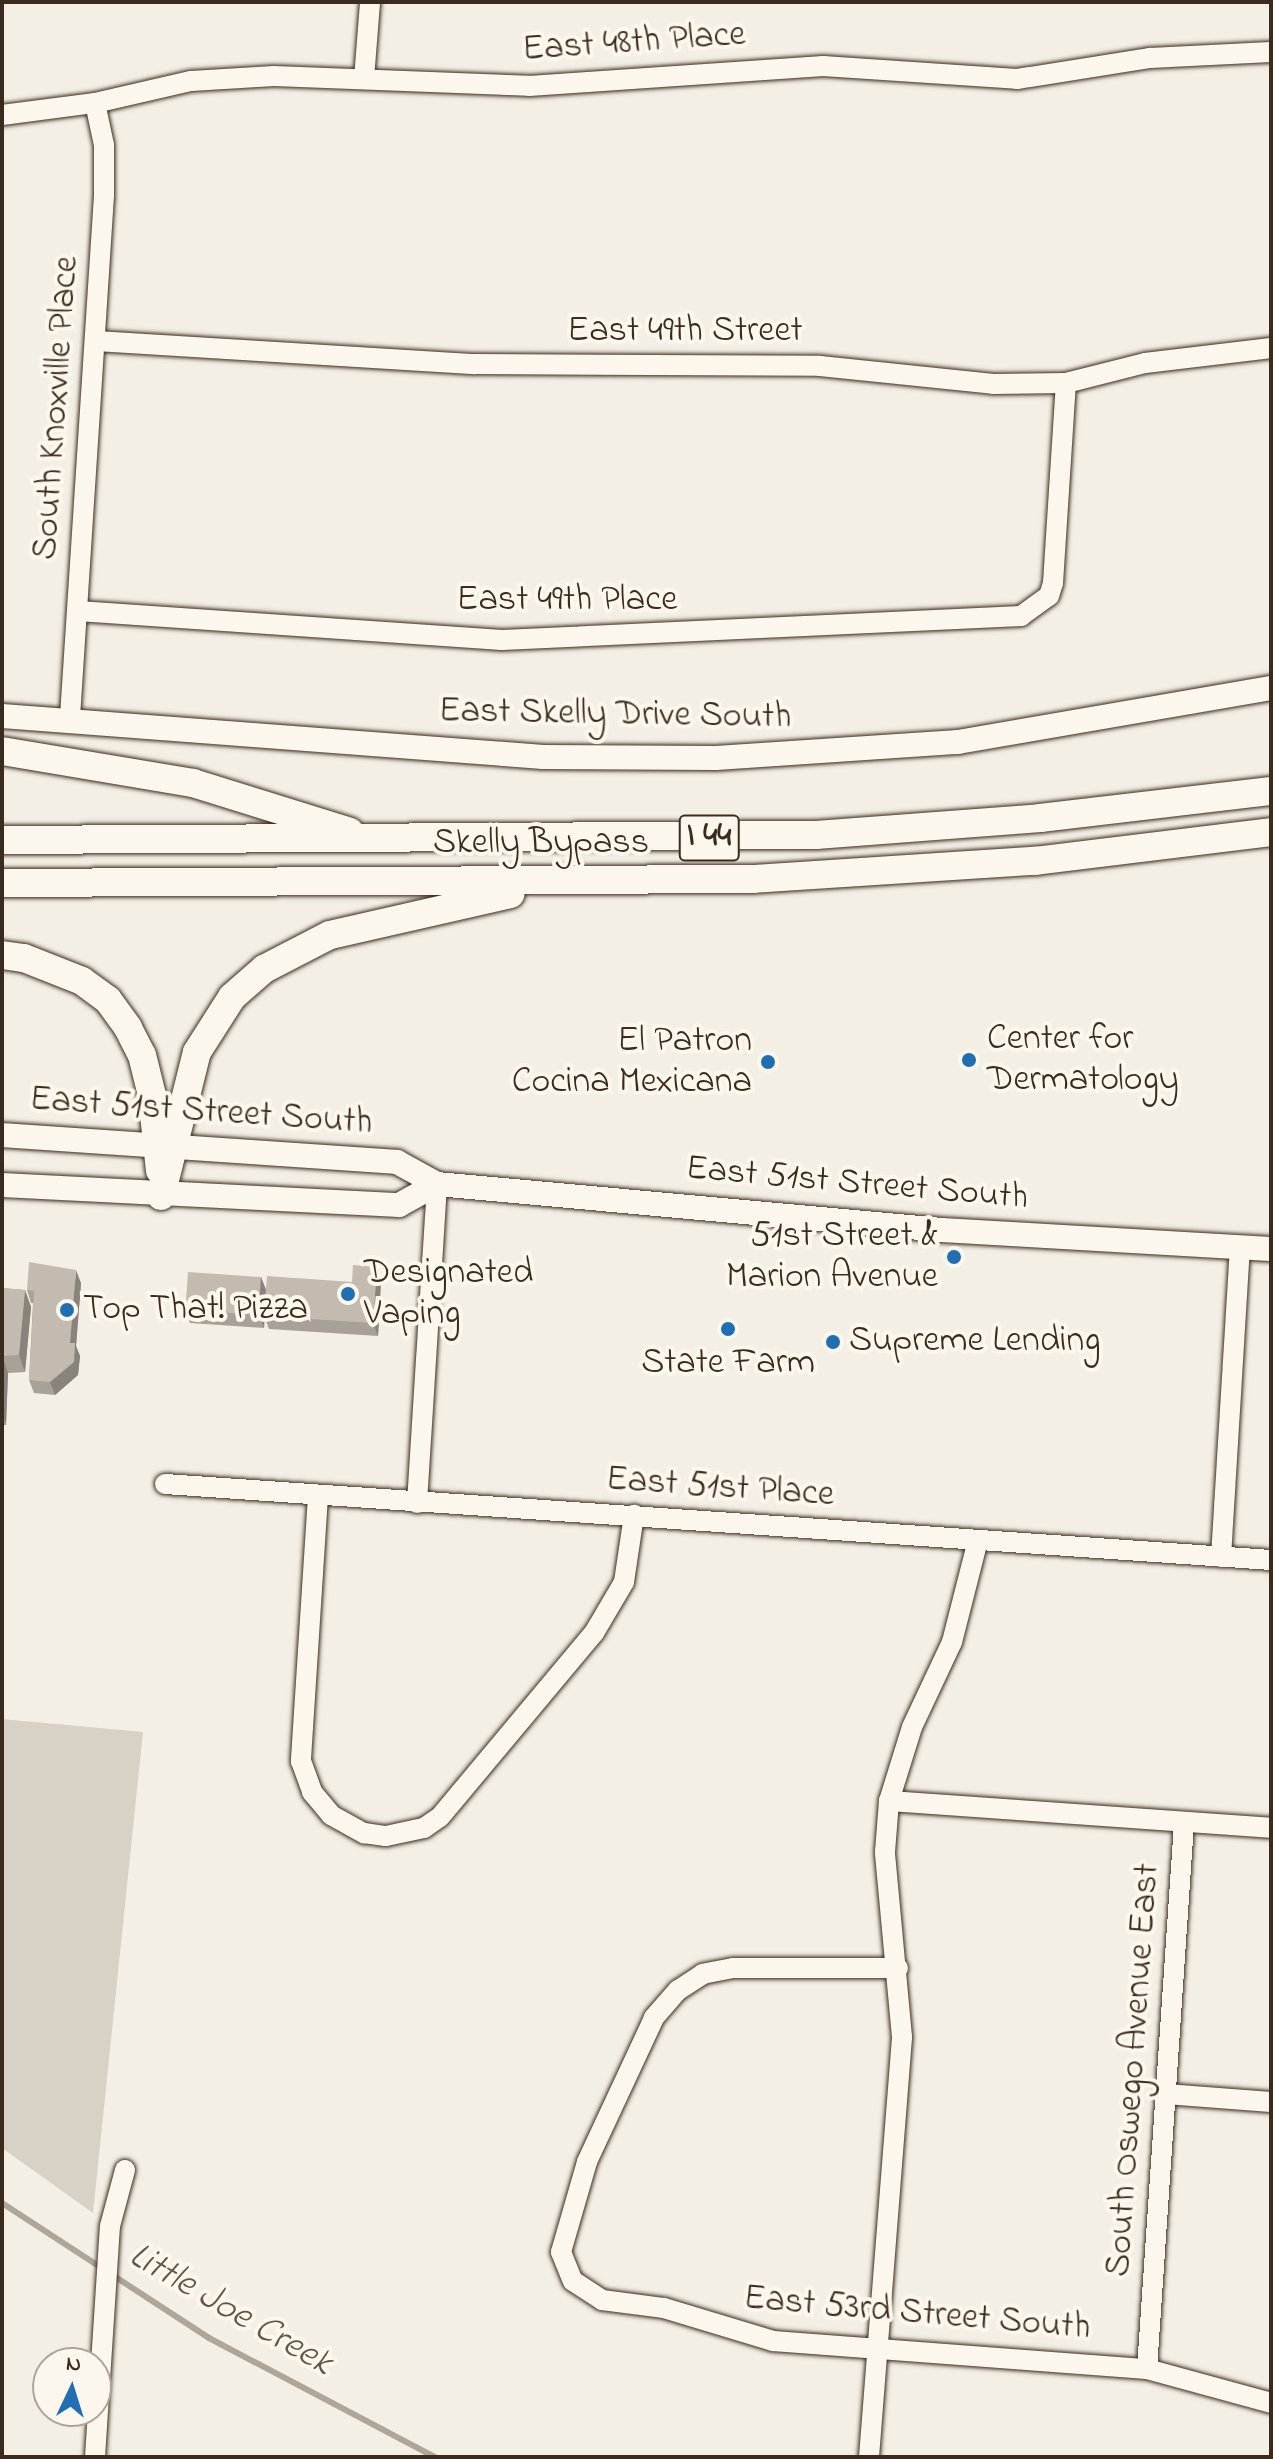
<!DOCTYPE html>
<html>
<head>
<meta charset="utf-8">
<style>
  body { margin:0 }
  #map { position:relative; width:1273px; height:2459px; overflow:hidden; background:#f3efe4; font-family:"Indie Flower",sans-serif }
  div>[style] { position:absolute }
  .green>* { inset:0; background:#d8d1c6 }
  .stream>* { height:6px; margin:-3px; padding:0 3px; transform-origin:3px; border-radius:3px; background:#afa69a }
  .roads { filter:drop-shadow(0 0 2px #3b2a1e) drop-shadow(0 0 2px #3b2a1e) }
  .minor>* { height:20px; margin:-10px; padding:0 10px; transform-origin:10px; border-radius:10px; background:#fbf7ec }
  .major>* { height:24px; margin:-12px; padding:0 12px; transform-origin:12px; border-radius:12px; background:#fbf7ec }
  .highway>* { height:28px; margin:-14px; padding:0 14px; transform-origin:14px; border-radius:14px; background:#fbf7ec }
  .wall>* { inset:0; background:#a8a197 }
  .shaded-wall>* { inset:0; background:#88837b }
  .building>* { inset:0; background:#c3bbb0; transform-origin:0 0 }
  .dots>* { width:22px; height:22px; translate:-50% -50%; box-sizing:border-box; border:4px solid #fbf7ec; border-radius:50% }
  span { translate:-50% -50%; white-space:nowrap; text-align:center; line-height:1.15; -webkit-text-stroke:8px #fbf7ec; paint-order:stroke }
  .shield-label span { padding:2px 6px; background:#fbf7ec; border:2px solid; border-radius:6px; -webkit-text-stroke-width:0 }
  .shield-label { font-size:34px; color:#3b2a1e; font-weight:700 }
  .street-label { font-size:36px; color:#3b2a1e }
  .poi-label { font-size:36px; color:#3b2a1e }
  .left { translate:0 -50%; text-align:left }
  .right { translate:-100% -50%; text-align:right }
  .water-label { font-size:38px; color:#645549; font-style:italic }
  .frame { position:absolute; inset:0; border:4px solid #3b2a1e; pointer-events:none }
  .north { position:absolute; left:32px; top:2347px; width:80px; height:80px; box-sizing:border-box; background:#fbf7ec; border:2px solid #aea59a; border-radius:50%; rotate:4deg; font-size:22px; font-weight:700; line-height:32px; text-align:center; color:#3b2a1e }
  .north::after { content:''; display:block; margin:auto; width:28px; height:36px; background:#1f6fb2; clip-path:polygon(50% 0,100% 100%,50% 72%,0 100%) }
</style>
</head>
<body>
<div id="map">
  <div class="green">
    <div style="clip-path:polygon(2px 1719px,143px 1732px,93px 2213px,2px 2148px)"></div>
  </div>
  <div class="stream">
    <div style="left:2px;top:2203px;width:247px;rotate:33.1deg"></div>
    <div style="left:209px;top:2338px;width:255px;rotate:27.8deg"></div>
  </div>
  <div class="roads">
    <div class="minor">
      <div style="left:364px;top:79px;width:77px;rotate:-85.5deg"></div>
      <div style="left:2px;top:115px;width:94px;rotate:-7.4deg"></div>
      <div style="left:95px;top:103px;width:98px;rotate:-12.9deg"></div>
      <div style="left:191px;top:81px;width:83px;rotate:-3.4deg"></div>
      <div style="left:274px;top:76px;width:255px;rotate:2.2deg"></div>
      <div style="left:529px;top:86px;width:295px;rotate:-3.9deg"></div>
      <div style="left:823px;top:66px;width:194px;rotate:3.8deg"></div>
      <div style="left:1017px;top:79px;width:135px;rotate:-9deg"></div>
      <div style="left:1150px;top:58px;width:121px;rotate:-2.8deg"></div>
      <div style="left:96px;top:341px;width:380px;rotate:3.5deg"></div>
      <div style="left:475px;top:364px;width:345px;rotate:0.3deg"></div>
      <div style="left:820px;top:366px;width:174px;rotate:5.9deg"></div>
      <div style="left:993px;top:384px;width:73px;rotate:-0.8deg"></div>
      <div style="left:1066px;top:383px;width:81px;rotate:-14.2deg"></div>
      <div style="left:1145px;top:363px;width:127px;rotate:-6.8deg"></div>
      <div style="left:78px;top:611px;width:425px;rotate:3.9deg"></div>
      <div style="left:502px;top:640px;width:520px;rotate:-2.65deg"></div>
      <div style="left:1021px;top:616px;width:34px;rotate:-36deg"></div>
      <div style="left:1049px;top:596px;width:14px;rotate:-73deg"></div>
      <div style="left:1053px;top:583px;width:200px;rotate:-86.3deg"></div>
      <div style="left:70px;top:717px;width:523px;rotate:-86.27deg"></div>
      <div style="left:104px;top:195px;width:50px;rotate:-90deg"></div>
      <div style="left:104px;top:145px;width:43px;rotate:-102.1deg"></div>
      <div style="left:165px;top:1484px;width:1109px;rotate:3.93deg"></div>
      <div style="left:318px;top:1496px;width:266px;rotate:93.7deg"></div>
      <div style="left:301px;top:1761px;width:33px;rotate:70deg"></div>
      <div style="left:312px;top:1792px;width:30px;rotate:50deg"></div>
      <div style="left:331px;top:1815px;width:38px;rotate:29deg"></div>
      <div style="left:364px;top:1833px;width:22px;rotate:8deg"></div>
      <div style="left:386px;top:1836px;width:39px;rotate:-12deg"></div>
      <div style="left:424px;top:1828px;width:19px;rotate:-35deg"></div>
      <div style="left:440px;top:1817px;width:240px;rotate:-50.1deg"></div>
      <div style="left:594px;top:1633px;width:59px;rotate:-59.5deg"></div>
      <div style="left:624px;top:1582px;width:68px;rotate:-81.5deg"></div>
      <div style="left:417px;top:1503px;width:320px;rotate:-86.4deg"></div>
      <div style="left:1221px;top:1557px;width:311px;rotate:-86.5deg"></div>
      <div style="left:889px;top:1801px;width:383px;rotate:4deg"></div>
      <div style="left:898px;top:1968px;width:165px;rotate:180deg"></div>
      <div style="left:733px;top:1968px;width:31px;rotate:169deg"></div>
      <div style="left:703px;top:1974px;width:30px;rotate:147deg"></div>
      <div style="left:678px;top:1990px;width:37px;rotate:131deg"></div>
      <div style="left:654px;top:2018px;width:159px;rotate:115deg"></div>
      <div style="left:587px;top:2162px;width:94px;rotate:106.1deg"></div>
      <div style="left:561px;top:2252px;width:31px;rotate:68deg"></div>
      <div style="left:573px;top:2281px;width:35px;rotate:33deg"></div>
      <div style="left:602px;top:2300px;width:63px;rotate:7.4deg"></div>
      <div style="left:664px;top:2308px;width:114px;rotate:16.8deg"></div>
      <div style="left:773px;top:2341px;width:375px;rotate:4.3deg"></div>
      <div style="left:1147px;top:2369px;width:129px;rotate:15.3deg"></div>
      <div style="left:1166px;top:2094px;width:105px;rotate:4.4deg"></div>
      <div style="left:1147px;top:2369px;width:547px;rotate:-86.12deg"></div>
      <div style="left:95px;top:2457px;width:231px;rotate:-86.3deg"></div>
      <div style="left:110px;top:2226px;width:58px;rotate:-75deg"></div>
      <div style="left:869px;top:2457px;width:421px;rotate:-85.5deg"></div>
      <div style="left:902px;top:2037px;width:186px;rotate:-95.3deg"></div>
      <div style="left:885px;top:1852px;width:51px;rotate:-85.5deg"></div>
      <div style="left:889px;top:1801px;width:77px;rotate:-72.7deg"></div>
      <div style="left:912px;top:1727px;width:94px;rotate:-64.8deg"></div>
      <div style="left:952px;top:1642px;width:105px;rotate:-75.7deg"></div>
    </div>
    <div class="major">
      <div style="left:2px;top:716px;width:543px;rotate:4.33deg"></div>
      <div style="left:543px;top:757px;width:173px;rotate:0.3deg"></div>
      <div style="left:716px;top:758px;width:243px;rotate:-3.8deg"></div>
      <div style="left:958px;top:742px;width:318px;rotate:-9.8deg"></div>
      <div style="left:2px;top:1135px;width:396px;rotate:3.9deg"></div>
      <div style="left:397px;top:1162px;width:46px;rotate:28.8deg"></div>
      <div style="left:437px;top:1184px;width:506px;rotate:5.21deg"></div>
      <div style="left:941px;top:1230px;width:331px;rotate:3.3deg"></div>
      <div style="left:2px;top:1185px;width:398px;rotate:2.9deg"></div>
      <div style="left:399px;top:1205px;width:43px;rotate:-28.9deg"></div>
    </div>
    <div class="highway">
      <div style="left:2px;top:751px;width:194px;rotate:9.5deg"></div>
      <div style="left:193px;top:783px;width:164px;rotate:17.3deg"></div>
      <div style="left:2px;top:840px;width:814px;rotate:-0.35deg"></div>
      <div style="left:816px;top:835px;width:225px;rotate:-4.3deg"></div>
      <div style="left:1040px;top:818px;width:233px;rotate:-6.7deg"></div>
      <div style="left:2px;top:883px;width:751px;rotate:-0.31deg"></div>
      <div style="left:753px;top:879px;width:283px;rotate:-3.7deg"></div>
      <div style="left:1035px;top:861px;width:238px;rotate:-7deg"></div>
      <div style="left:2px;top:955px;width:22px;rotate:8deg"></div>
      <div style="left:24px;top:958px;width:62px;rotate:21.6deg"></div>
      <div style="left:82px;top:981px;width:32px;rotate:36deg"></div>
      <div style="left:108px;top:1000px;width:34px;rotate:54deg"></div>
      <div style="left:128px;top:1028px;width:30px;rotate:63deg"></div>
      <div style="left:142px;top:1055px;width:41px;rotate:76deg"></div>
      <div style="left:152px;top:1095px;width:76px;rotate:84deg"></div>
      <div style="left:161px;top:1196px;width:148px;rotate:-76deg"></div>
      <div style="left:197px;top:1052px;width:65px;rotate:-57.5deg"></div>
      <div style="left:232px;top:997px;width:43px;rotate:-41.2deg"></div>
      <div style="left:264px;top:969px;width:74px;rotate:-27.3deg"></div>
      <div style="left:330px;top:935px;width:185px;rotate:-12.8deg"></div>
    </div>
  </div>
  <div class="wall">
    <div style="clip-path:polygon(261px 1277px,266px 1290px,264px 1328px,190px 1323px,186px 1310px)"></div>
    <div style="clip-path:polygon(381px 1280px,378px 1336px,269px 1329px,264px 1316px,352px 1282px)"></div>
    <div style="clip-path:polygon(81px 1283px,76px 1346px,80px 1356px,78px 1375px,55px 1395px,34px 1393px,29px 1380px,33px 1303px,31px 1303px,27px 1290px)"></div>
    <div style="clip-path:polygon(2px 1288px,25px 1290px,31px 1307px,25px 1372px,8px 1373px,6px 1425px,2px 1425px)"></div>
  </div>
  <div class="shaded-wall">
    <div style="clip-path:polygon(377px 1267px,381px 1280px,378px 1336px,373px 1323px)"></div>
    <div style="clip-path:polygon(76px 1270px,81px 1283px,76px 1346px,80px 1356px,78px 1375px,55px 1395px,50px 1382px,70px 1343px)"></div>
    <div style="clip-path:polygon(261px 1277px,266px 1290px,264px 1328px,259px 1315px)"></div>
    <div style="clip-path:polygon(25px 1290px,31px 1307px,25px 1372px,19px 1355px)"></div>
    <div style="clip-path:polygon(2px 1356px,8px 1373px,6px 1425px,2px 1413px)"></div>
  </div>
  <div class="building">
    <div style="clip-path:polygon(29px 1262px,76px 1270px,70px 1343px,75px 1343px,74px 1362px,50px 1382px,29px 1380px,34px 1291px,27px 1290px)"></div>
    <div style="clip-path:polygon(353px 1265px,377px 1267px,373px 1323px,264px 1316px,267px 1276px,352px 1282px)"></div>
    <div style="left:188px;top:1272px;width:73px;height:38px;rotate:4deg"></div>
    <div style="clip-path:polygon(2px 1288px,25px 1290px,19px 1355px,2px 1356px,2px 1359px)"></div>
  </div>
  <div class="dots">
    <div style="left:969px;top:1060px;background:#1f6fb2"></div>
    <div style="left:768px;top:1062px;background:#1f6fb2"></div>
    <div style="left:954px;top:1257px;background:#1f6fb2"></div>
    <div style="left:348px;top:1294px;background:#1f6fb2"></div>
    <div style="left:67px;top:1310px;background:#1f6fb2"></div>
    <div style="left:728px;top:1329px;background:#1f6fb2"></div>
    <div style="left:833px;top:1342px;background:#1f6fb2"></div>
  </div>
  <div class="shield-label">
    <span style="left:709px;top:838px">I 44</span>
  </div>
  <div class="street-label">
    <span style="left:634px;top:43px;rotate:-4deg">East 48th Place</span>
    <span style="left:685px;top:332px">East 49th Street</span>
    <span style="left:57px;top:408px;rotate:-86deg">South Knoxville Place</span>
    <span style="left:567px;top:601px">East 49th Place</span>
    <span style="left:615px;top:715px;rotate:1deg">East Skelly Drive South</span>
    <span style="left:541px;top:844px">Skelly Bypass</span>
    <span style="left:201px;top:1112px;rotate:4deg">East 51st Street South</span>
    <span style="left:857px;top:1184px;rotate:5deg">East 51st Street South</span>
    <span style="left:720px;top:1488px;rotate:4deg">East 51st Place</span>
    <span style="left:1134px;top:2070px;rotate:-86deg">South Oswego Avenue East</span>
    <span style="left:917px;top:2314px;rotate:5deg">East 53rd Street South</span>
  </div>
  <div class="poi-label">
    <span class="left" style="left:987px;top:1060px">Center for<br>Dermatology</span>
    <span class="right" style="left:752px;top:1062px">El Patron<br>Cocina Mexicana</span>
    <span class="right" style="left:938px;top:1257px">51st Street &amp;<br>Marion Avenue</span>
    <span class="left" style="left:364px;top:1294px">Designated<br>Vaping</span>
    <span class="left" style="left:83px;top:1310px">Top That! Pizza</span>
    <span class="left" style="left:849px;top:1342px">Supreme Lending</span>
    <span style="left:728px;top:1364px">State Farm</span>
  </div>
  <div class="water-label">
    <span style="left:230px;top:2311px;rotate:30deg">Little Joe Creek</span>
  </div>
  <div class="frame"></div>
  <div class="north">N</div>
</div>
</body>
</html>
